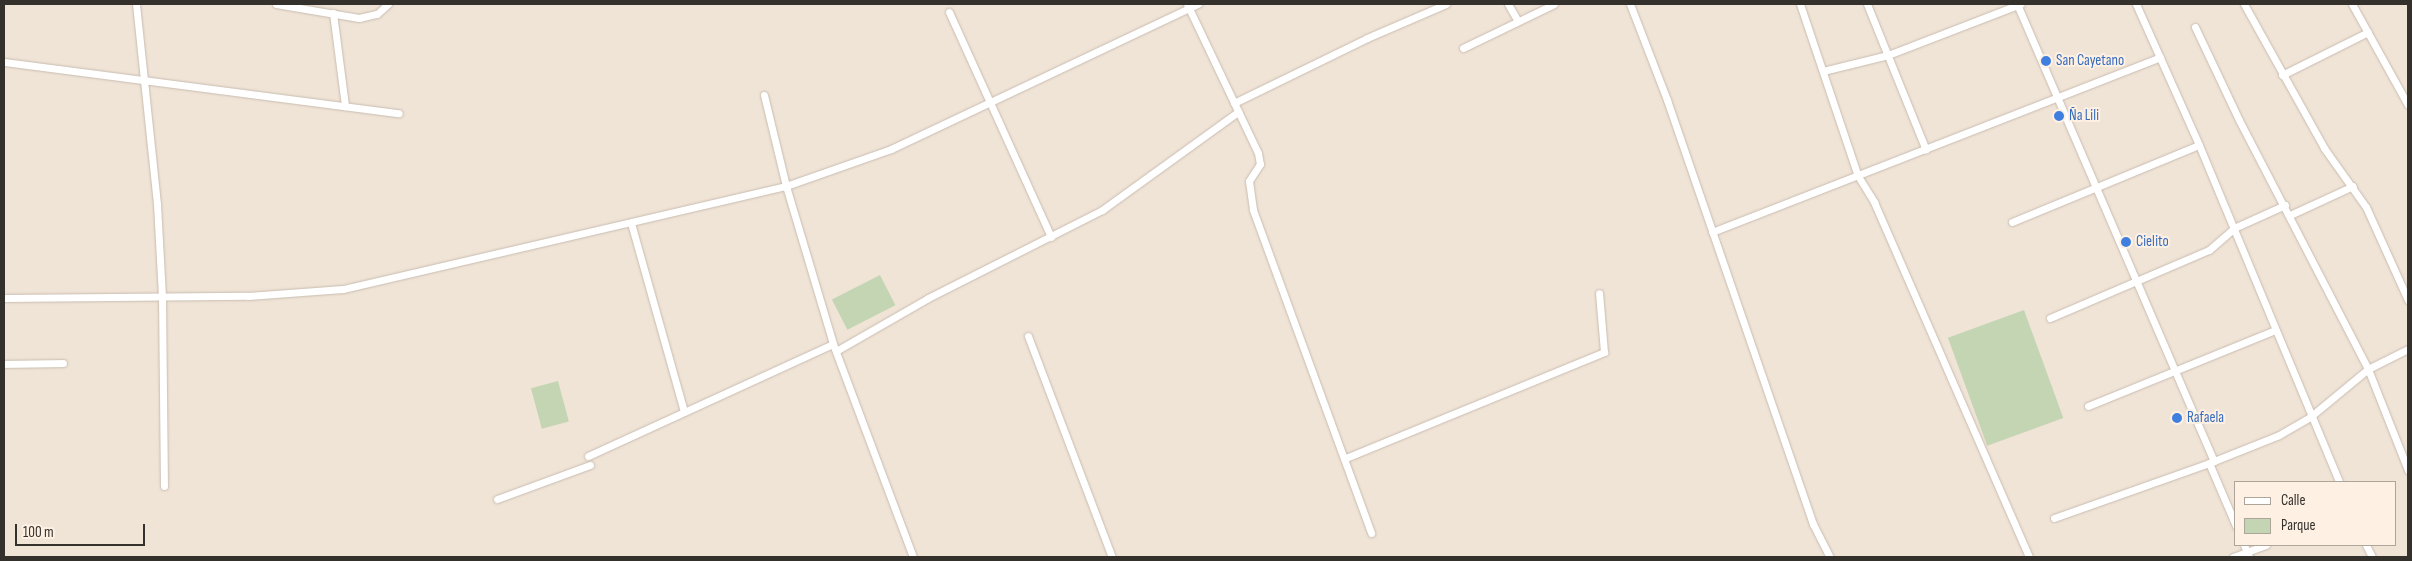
<!DOCTYPE html>
<html>
<head>
<meta charset="utf-8">
<style>
  body { margin:0 }
  #map { position:relative; width:2412px; height:561px; overflow:hidden; background:#f0e4d7; font-family:"Sofia Sans Condensed",sans-serif }
  div>[style] { position:absolute }
  .green>* { inset:0; background:#c4d5b3; transform-origin:0 0 }
  .roads { filter:drop-shadow(0 0 1px #c8bcb0) drop-shadow(0 0 1px #c8bcb0) }
  .street>* { height:7px; margin:-3.5px; padding:0 3.5px; transform-origin:3.5px; border-radius:3.5px; background:#fff }
  .dots>* { width:14px; height:14px; translate:-50% -50%; box-sizing:border-box; border:2px solid #fef1e4; border-radius:50% }
  span { translate:-50% -50%; white-space:nowrap; text-align:center; line-height:1.15; -webkit-text-stroke:4px #fef1e4; paint-order:stroke }
  .shop-label { font-size:15px; color:#366cbe }
  .left { translate:0 -50%; text-align:left }
  .frame { position:absolute; inset:0; border:5px solid #34302b; pointer-events:none }
  .legend { position:absolute; left:2234px; top:481px; width:162px; height:65px; box-sizing:border-box; background:#fef1e4; border:1px solid #ada49a; margin:0; padding:6px 9px; list-style:none; font-size:15px; color:#34302b }
  .legend li { display:flex; align-items:center; gap:10px; height:25px }
  .legend b { width:25px; border:1px solid #ada49a }
  .scale { position:absolute; left:15px; top:524px; width:130px; height:22px; box-sizing:border-box; border:2px solid #34302b; border-top:0; padding-left:6px; font-size:15px; line-height:18px; white-space:nowrap; color:#34302b; -webkit-text-stroke:4px #fef1e4; paint-order:stroke }
</style>
</head>
<body>
<div id="map">
  <div class="green">
    <div style="left:880px;top:275px;width:34px;height:54px;rotate:63deg"></div>
    <div style="left:2024px;top:310px;width:115px;height:81px;rotate:70deg"></div>
    <div style="left:558px;top:381px;width:42px;height:28px;rotate:75deg"></div>
  </div>
  <div class="roads">
    <div class="street">
      <div style="left:136px;top:4px;width:201px;rotate:84deg"></div>
      <div style="left:157px;top:204px;width:93px;rotate:86.9deg"></div>
      <div style="left:162px;top:297px;width:189px;rotate:89.4deg"></div>
      <div style="left:276px;top:4px;width:84px;rotate:9.6deg"></div>
      <div style="left:359px;top:18px;width:18px;rotate:-13deg"></div>
      <div style="left:377px;top:14px;width:15px;rotate:-42deg"></div>
      <div style="left:1187px;top:4px;width:165px;rotate:64.5deg"></div>
      <div style="left:1258px;top:153px;width:11px;rotate:80deg"></div>
      <div style="left:1260px;top:164px;width:20px;rotate:123deg"></div>
      <div style="left:1249px;top:181px;width:29px;rotate:82deg"></div>
      <div style="left:1253px;top:210px;width:344px;rotate:69.9deg"></div>
      <div style="left:1508px;top:4px;width:20px;rotate:60deg"></div>
      <div style="left:1630px;top:4px;width:103px;rotate:68.9deg"></div>
      <div style="left:1667px;top:100px;width:448px;rotate:71deg"></div>
      <div style="left:1813px;top:524px;width:37px;rotate:63deg"></div>
      <div style="left:1800px;top:4px;width:182px;rotate:71.4deg"></div>
      <div style="left:1858px;top:176px;width:31px;rotate:58deg"></div>
      <div style="left:1874px;top:202px;width:387px;rotate:66.4deg"></div>
      <div style="left:1867px;top:4px;width:157px;rotate:68deg"></div>
      <div style="left:2017px;top:4px;width:498px;rotate:66.7deg"></div>
      <div style="left:2136px;top:4px;width:154px;rotate:65.9deg"></div>
      <div style="left:2199px;top:145px;width:365px;rotate:67.4deg"></div>
      <div style="left:2244px;top:4px;width:165px;rotate:60.9deg"></div>
      <div style="left:2324px;top:148px;width:72px;rotate:54.6deg"></div>
      <div style="left:2366px;top:207px;width:102px;rotate:65.7deg"></div>
      <div style="left:2352px;top:4px;width:115px;rotate:61deg"></div>
      <div style="left:949px;top:12px;width:247px;rotate:65.6deg"></div>
      <div style="left:333px;top:13px;width:94px;rotate:82.6deg"></div>
      <div style="left:2195px;top:27px;width:103px;rotate:64.7deg"></div>
      <div style="left:2239px;top:120px;width:280px;rotate:62.6deg"></div>
      <div style="left:2368px;top:369px;width:109px;rotate:68.4deg"></div>
      <div style="left:1463px;top:48px;width:101px;rotate:-25.8deg"></div>
      <div style="left:4px;top:62px;width:398px;rotate:7.4deg"></div>
      <div style="left:1823px;top:71px;width:67px;rotate:-13.8deg"></div>
      <div style="left:1888px;top:55px;width:142px;rotate:-21.1deg"></div>
      <div style="left:2282px;top:75px;width:96px;rotate:-26.6deg"></div>
      <div style="left:764px;top:95px;width:94px;rotate:76.4deg"></div>
      <div style="left:786px;top:186px;width:165px;rotate:73.4deg"></div>
      <div style="left:833px;top:344px;width:228px;rotate:69.4deg"></div>
      <div style="left:1234px;top:103px;width:148px;rotate:-26deg"></div>
      <div style="left:1367px;top:38px;width:86px;rotate:-23.3deg"></div>
      <div style="left:2290px;top:215px;width:69px;rotate:-24.7deg"></div>
      <div style="left:2012px;top:222px;width:202px;rotate:-22.4deg"></div>
      <div style="left:631px;top:223px;width:196px;rotate:74.3deg"></div>
      <div style="left:1712px;top:232px;width:481px;rotate:-21.3deg"></div>
      <div style="left:4px;top:298px;width:244px;rotate:-0.5deg"></div>
      <div style="left:248px;top:296px;width:95px;rotate:-4.2deg"></div>
      <div style="left:343px;top:289px;width:455px;rotate:-13.1deg"></div>
      <div style="left:786px;top:186px;width:111px;rotate:-19.4deg"></div>
      <div style="left:891px;top:149px;width:340px;rotate:-25.3deg"></div>
      <div style="left:2050px;top:318px;width:173px;rotate:-23.2deg"></div>
      <div style="left:2209px;top:250px;width:33px;rotate:-41deg"></div>
      <div style="left:2234px;top:228px;width:56px;rotate:-24.3deg"></div>
      <div style="left:1028px;top:336px;width:236px;rotate:69.2deg"></div>
      <div style="left:836px;top:351px;width:106px;rotate:-29.9deg"></div>
      <div style="left:928px;top:298px;width:195px;rotate:-26.8deg"></div>
      <div style="left:1102px;top:210px;width:168px;rotate:-35.8deg"></div>
      <div style="left:4px;top:364px;width:59px;rotate:-1deg"></div>
      <div style="left:2088px;top:406px;width:202px;rotate:-22.1deg"></div>
      <div style="left:588px;top:456px;width:269px;rotate:-24.6deg"></div>
      <div style="left:1346px;top:458px;width:279px;rotate:-22.3deg"></div>
      <div style="left:1604px;top:352px;width:59px;rotate:-94.8deg"></div>
      <div style="left:2209px;top:463px;width:69px;rotate:66.8deg"></div>
      <div style="left:497px;top:499px;width:99px;rotate:-20.1deg"></div>
      <div style="left:2054px;top:518px;width:164px;rotate:-19.5deg"></div>
      <div style="left:2209px;top:463px;width:75px;rotate:-21.8deg"></div>
      <div style="left:2279px;top:435px;width:36px;rotate:-30deg"></div>
      <div style="left:2310px;top:417px;width:75px;rotate:-39.6deg"></div>
      <div style="left:2368px;top:369px;width:45px;rotate:-26.6deg"></div>
      <div style="left:2244px;top:545px;width:13px;rotate:67deg"></div>
      <div style="left:2366px;top:545px;width:13px;rotate:63deg"></div>
      <div style="left:2233px;top:557px;width:35px;rotate:-20deg"></div>
    </div>
  </div>
  <div class="dots">
    <div style="left:2046px;top:61px;background:#3f7fe0"></div>
    <div style="left:2059px;top:116px;background:#3f7fe0"></div>
    <div style="left:2126px;top:242px;background:#3f7fe0"></div>
    <div style="left:2177px;top:418px;background:#3f7fe0"></div>
  </div>
  <div class="shop-label">
    <span class="left" style="left:2056px;top:61px">San Cayetano</span>
    <span class="left" style="left:2069px;top:116px">Ña Lili</span>
    <span class="left" style="left:2136px;top:242px">Cielito</span>
    <span class="left" style="left:2187px;top:418px">Rafaela</span>
  </div>
  <div class="frame"></div>
  <ul class="legend">
  <li><b style="height:6px;background:#fff"></b>Calle</li>
  <li><b style="height:14px;background:#c4d5b3"></b>Parque</li>
  </ul>
  <div class="scale">100 m</div>
</div>
</body>
</html>
